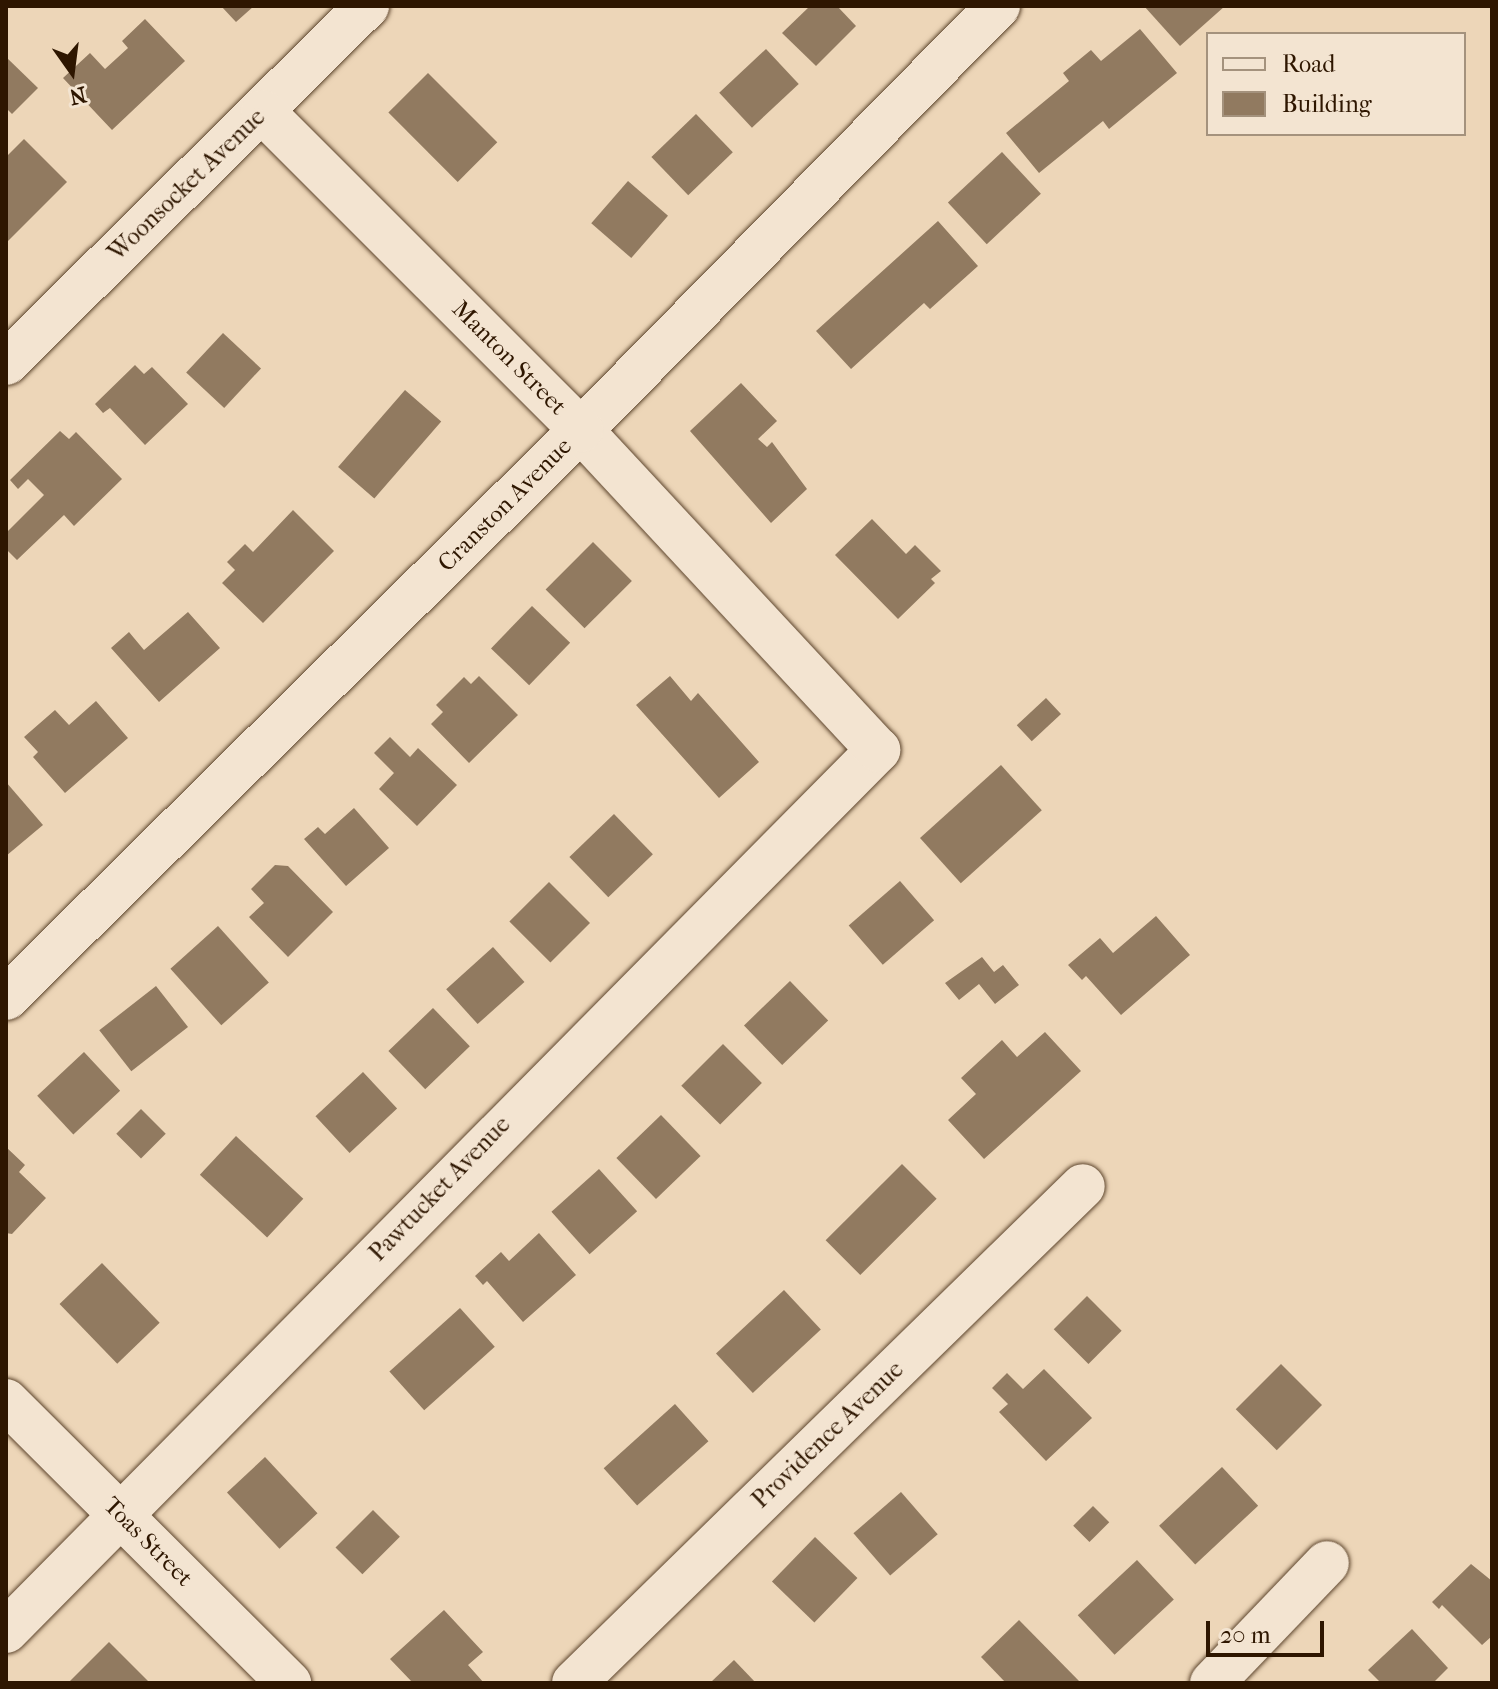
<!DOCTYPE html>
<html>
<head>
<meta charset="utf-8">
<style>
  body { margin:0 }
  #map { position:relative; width:1498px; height:1689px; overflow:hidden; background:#edd6b8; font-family:"IM FELL French Canon",serif }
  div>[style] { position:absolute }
  .building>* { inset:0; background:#917a60; transform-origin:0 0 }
  .roads { filter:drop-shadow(0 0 2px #5e462e) drop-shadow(0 0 2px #5e462e) }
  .minor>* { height:44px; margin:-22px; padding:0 22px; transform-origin:22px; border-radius:22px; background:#f3e4d1 }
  span { translate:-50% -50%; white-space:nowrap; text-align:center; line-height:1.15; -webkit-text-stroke:6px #f3e4d1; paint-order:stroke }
  .street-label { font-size:24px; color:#2e1600 }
  .frame { position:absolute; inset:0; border:8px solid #2e1600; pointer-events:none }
  .legend { position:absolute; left:1206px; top:32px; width:260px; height:104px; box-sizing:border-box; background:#f3e4d1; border:2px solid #a4927d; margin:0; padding:10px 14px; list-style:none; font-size:24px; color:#2e1600 }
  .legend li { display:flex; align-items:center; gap:16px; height:40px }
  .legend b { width:40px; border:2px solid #a4927d }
  .north { position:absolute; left:32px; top:32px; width:80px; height:80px; -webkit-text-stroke:6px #f3e4d1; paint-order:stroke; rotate:166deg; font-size:22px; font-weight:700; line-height:32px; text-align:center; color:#2e1600 }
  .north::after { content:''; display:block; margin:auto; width:28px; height:36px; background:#2e1600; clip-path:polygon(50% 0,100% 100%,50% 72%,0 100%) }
  .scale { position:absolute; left:1206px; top:1621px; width:118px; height:36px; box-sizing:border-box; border:4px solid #2e1600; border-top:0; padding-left:10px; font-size:24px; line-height:28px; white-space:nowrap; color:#2e1600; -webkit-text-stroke:6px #f3e4d1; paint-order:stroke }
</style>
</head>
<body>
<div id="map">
  <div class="building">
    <div style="clip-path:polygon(221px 6px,254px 6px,236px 22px)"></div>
    <div style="clip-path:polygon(810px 6px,837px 6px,856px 26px,816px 66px,782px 33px)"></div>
    <div style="clip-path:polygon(1144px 6px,1225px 6px,1180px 46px)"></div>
    <div style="clip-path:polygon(145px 19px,185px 61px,112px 130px,63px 78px,90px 53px,105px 69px,128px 48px,122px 41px)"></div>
    <div style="clip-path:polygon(1140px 29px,1177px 73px,1109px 129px,1103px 121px,1039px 173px,1006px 133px,1069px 81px,1063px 73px,1091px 50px,1101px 61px)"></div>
    <div style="left:766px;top:49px;width:48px;height:64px;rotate:47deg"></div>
    <div style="clip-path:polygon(6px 57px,38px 88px,12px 114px,6px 108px)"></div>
    <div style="left:428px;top:73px;width:98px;height:56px;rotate:45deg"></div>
    <div style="left:696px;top:114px;width:53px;height:62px;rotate:46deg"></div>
    <div style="clip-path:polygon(24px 139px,67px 182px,6px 243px,6px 157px)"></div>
    <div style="left:1002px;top:152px;width:57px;height:74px;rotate:47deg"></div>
    <div style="left:628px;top:181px;width:53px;height:56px;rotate:41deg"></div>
    <div style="clip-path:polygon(938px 221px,978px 266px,930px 309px,924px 303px,851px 369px,816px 331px)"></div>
    <div style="left:223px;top:333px;width:52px;height:54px;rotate:43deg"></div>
    <div style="clip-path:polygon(135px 365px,144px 374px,152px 367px,188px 404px,145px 445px,110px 408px,103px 413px,95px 404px)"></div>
    <div style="clip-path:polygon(741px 383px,777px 421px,758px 439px,767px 447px,772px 442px,807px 489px,771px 523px,690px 431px)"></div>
    <div style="left:405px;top:390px;width:48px;height:102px;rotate:41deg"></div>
    <div style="clip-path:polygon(60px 431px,69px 439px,76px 432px,122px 479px,74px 526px,64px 515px,17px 560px,6px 549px,6px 533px,44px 495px,28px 479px,18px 489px,10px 480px)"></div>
    <div style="clip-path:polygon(293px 510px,334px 551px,263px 623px,222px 583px,235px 570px,227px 562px,245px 544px,253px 552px)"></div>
    <div style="clip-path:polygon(872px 519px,906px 554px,915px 545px,941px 571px,931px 579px,935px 583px,898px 619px,835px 555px)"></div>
    <div style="left:593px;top:542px;width:55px;height:67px;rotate:45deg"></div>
    <div style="left:532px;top:606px;width:53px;height:59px;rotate:44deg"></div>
    <div style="clip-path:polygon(188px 612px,220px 648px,159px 702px,111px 648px,129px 632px,144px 650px)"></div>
    <div style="clip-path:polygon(479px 676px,518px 715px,469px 763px,431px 724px,443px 712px,436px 705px,464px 677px,471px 684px)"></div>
    <div style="clip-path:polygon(670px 676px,691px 701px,698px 693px,759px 762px,719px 798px,636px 705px)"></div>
    <div style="left:1046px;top:698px;width:22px;height:40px;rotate:47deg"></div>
    <div style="clip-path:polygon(96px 701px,128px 738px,65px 793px,33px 757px,38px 752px,24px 737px,55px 710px,69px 725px)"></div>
    <div style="clip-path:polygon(390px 737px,410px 757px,418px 748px,457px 785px,417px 826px,379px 789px,394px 773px,374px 753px)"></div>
    <div style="left:1001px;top:765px;width:61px;height:109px;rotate:48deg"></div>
    <div style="clip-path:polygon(6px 782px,43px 825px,6px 856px)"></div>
    <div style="clip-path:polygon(354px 808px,389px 848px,346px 886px,304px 839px,318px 827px,325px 834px)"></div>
    <div style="left:614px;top:814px;width:56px;height:62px;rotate:46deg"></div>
    <div style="clip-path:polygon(275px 865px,288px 866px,333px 912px,288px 957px,249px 917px,264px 903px,251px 889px)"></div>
    <div style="left:900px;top:881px;width:52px;height:68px;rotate:49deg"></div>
    <div style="left:549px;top:882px;width:58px;height:56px;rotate:45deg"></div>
    <div style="clip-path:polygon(1156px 916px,1190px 955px,1121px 1015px,1086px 976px,1082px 980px,1068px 965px,1100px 938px,1113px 953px)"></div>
    <div style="left:218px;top:926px;width:76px;height:64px;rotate:48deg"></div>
    <div style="left:493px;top:947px;width:47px;height:63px;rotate:48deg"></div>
    <div style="clip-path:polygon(982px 957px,994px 972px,1003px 965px,1019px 985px,995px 1004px,979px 984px,959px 1000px,945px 983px)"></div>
    <div style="left:790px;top:981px;width:55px;height:64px;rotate:46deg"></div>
    <div style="left:156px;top:986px;width:52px;height:72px;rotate:52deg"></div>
    <div style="left:433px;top:1008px;width:53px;height:62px;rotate:46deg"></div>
    <div style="clip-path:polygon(1045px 1032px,1081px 1071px,984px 1159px,948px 1120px,976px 1094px,961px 1078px,1002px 1040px,1017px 1057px)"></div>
    <div style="left:723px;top:1044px;width:55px;height:59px;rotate:45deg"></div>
    <div style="left:84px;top:1052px;width:53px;height:64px;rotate:47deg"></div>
    <div style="left:363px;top:1072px;width:50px;height:65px;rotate:47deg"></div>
    <div style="left:141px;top:1109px;width:35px;height:35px;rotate:45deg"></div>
    <div style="left:661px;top:1115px;width:57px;height:62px;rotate:46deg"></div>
    <div style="left:236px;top:1136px;width:92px;height:53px;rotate:43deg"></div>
    <div style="clip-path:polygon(6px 1147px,25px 1165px,19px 1172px,46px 1198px,12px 1234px,6px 1233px)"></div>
    <div style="left:902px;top:1164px;width:49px;height:108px;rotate:45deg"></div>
    <div style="left:599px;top:1169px;width:57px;height:64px;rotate:48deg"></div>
    <div style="clip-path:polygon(539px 1233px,576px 1275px,523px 1322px,487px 1281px,483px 1285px,475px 1276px,501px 1252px,509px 1261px)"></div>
    <div style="left:102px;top:1263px;width:83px;height:59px;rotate:46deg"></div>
    <div style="left:784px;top:1290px;width:54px;height:93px;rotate:47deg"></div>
    <div style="left:1087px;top:1296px;width:49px;height:47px;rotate:45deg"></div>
    <div style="left:460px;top:1308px;width:52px;height:95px;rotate:48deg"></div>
    <div style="left:1281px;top:1364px;width:58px;height:64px;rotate:45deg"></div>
    <div style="clip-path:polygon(1044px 1369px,1092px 1418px,1046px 1461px,999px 1412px,1008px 1404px,992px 1388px,1007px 1373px,1023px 1389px)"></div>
    <div style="left:675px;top:1404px;width:50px;height:96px;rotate:48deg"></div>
    <div style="left:265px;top:1457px;width:77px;height:52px;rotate:47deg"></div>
    <div style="left:1222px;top:1467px;width:53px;height:86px;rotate:47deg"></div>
    <div style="left:901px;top:1492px;width:56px;height:63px;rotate:49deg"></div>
    <div style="left:1093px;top:1506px;width:23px;height:28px;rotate:45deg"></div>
    <div style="left:373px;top:1510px;width:38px;height:53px;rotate:45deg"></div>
    <div style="left:815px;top:1537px;width:59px;height:62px;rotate:44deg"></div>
    <div style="left:1137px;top:1560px;width:54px;height:81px;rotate:47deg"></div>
    <div style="clip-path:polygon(1471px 1564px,1492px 1581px,1492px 1636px,1482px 1645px,1442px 1605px,1439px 1609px,1432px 1602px)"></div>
    <div style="clip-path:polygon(444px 1610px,483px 1652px,468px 1665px,484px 1683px,413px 1683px,390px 1659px)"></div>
    <div style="clip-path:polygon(1019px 1620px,1081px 1683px,1006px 1683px,981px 1657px)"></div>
    <div style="clip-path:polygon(1412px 1629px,1448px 1668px,1433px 1683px,1381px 1683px,1368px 1670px)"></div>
    <div style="clip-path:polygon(109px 1642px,150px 1683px,68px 1683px)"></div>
    <div style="clip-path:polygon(734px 1660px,756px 1683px,710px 1683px)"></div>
  </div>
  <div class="roads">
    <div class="minor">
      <div style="left:6px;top:363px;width:508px;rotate:-44.68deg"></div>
      <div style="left:6px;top:998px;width:808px;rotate:-44.65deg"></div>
      <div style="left:581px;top:430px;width:595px;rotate:-45.48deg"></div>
      <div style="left:6px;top:1401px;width:400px;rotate:44.9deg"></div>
      <div style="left:6px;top:1631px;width:1240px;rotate:-45.29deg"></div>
      <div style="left:878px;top:750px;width:437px;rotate:-132.9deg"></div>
      <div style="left:581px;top:430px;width:450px;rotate:-135deg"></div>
      <div style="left:574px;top:1683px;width:711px;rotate:-44.32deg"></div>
      <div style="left:1212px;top:1683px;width:166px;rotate:-46.2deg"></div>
    </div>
  </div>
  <div class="street-label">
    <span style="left:187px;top:185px;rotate:-44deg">Woonsocket Avenue</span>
    <span style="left:509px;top:358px;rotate:45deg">Manton Street</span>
    <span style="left:505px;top:505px;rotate:-45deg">Cranston Avenue</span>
    <span style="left:440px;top:1189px;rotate:-46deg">Pawtucket Avenue</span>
    <span style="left:828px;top:1435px;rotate:-44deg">Providence Avenue</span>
    <span style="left:148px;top:1542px;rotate:45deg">Toas Street</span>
  </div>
  <div class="frame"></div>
  <ul class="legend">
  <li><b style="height:10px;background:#f3e4d1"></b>Road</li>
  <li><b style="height:22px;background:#917a60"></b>Building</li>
  </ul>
  <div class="north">N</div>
  <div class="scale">20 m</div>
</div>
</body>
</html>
